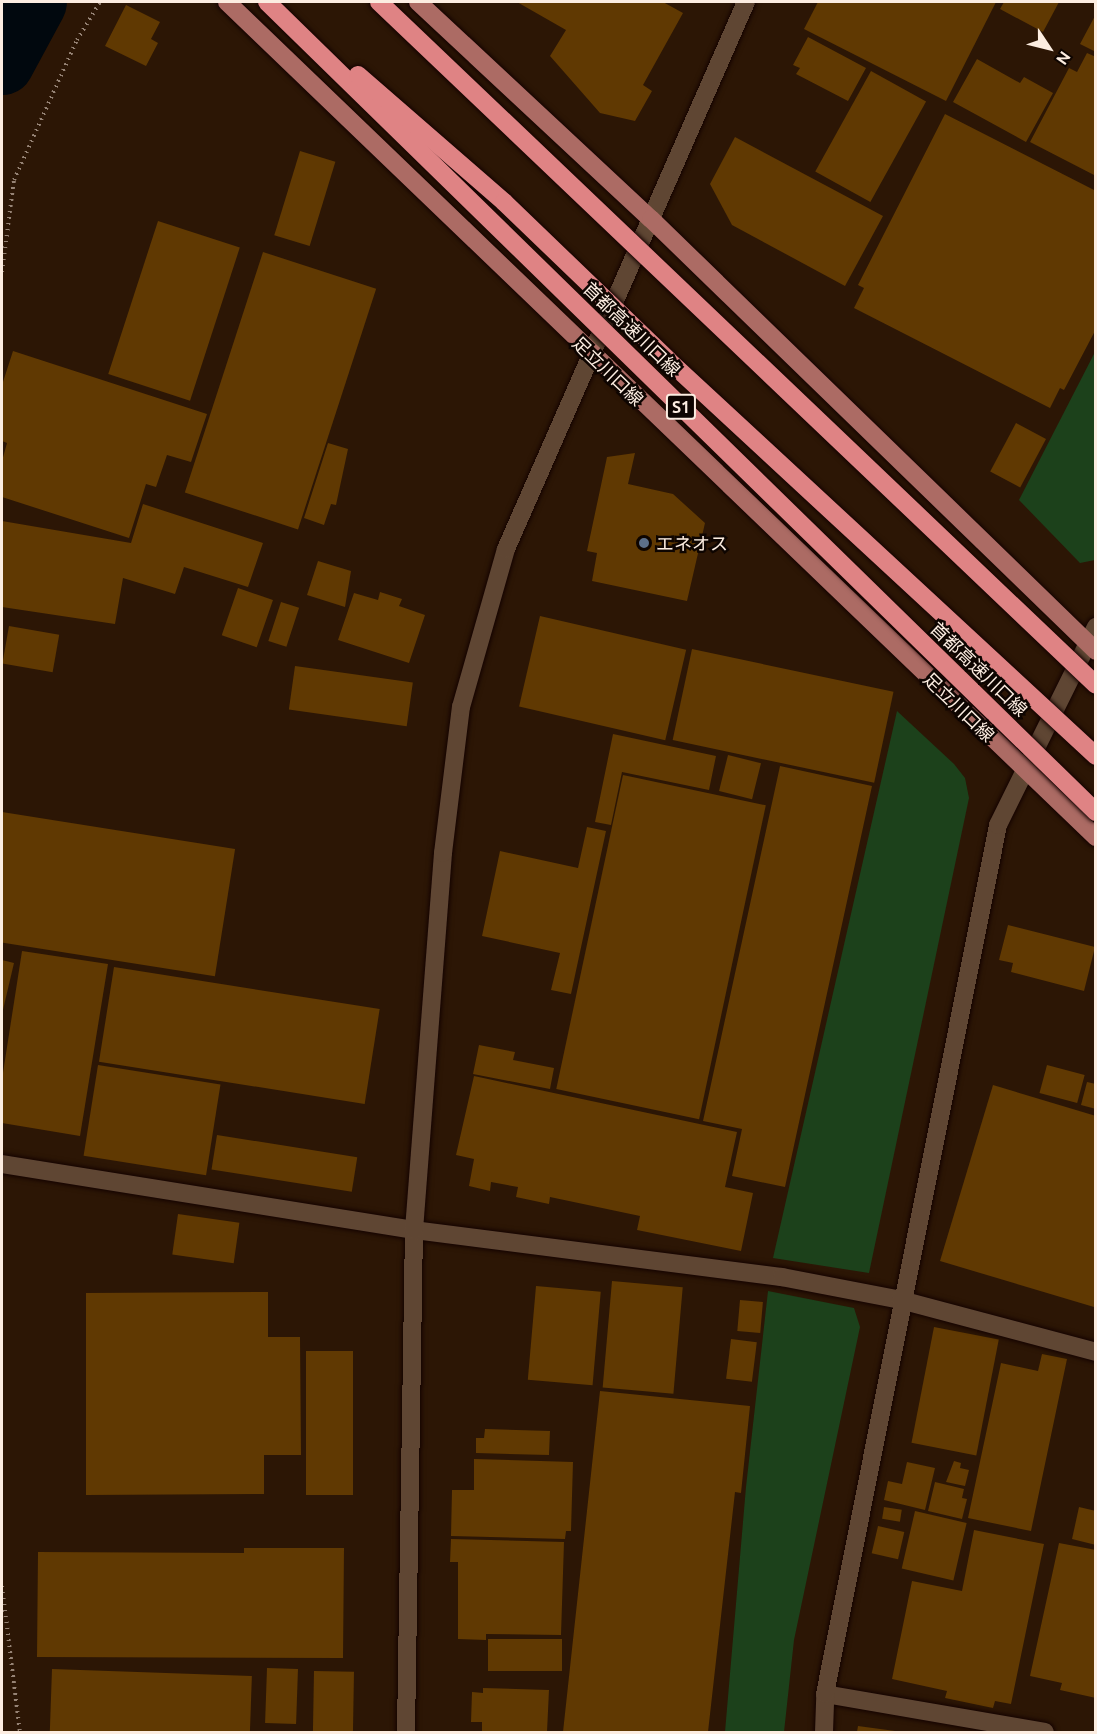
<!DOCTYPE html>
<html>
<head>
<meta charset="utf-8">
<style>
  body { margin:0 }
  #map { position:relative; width:1097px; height:1734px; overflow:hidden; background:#2c1605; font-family:Ubuntu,"Noto Sans JP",sans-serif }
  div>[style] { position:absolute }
  .green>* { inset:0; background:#1c411b }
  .river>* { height:63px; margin:-31.5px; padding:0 31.5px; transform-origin:31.5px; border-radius:31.5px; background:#01080e }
  .building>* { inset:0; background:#603902; transform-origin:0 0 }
  .path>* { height:4px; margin-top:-2px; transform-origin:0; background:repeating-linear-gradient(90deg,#968375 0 1.5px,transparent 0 6px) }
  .roads { filter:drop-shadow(0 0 2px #140300) drop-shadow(0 0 2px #140300) }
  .minor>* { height:18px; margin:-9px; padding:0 9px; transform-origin:9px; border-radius:9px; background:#5f4633 }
  .major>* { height:18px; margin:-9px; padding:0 9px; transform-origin:9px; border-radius:9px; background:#ac6b64 }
  .bridges { filter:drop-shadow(0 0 2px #140300) drop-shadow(0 0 2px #140300) }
  .highway-bridge>* { height:18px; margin:-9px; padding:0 9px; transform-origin:9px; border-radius:9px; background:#df8384 }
  .dots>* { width:16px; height:16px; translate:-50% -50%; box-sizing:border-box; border:3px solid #0e0501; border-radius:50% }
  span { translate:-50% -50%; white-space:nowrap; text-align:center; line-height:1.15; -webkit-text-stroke:5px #0e0501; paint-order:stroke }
  .shield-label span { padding:2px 4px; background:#0e0501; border:2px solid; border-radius:4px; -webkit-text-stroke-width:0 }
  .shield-label { font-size:16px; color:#fcede1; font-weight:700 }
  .street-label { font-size:18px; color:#fcede1 }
  .poi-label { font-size:18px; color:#fcede1 }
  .left { translate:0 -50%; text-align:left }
  .frame { position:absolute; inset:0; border:3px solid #fcede1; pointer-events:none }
  .north { position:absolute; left:1019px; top:18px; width:60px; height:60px; -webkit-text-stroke:4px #0e0501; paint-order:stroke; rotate:125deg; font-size:16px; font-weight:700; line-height:24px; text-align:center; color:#fcede1 }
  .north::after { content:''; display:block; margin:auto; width:21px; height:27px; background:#fcede1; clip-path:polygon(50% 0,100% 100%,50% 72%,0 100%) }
</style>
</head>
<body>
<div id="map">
  <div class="green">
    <div style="clip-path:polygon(1095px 352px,1095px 560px,1080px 563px,1019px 500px)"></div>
    <div style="clip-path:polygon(897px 711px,954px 764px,965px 778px,969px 798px,869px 1273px,773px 1258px)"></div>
    <div style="clip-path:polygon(768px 1291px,854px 1308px,860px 1327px,794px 1640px,784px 1732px,725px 1732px,746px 1487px)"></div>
  </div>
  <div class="river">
    <div style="left:2px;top:63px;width:69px;rotate:-61.6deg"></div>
  </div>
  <div class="building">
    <div style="clip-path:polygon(517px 2px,663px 2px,683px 13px,643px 85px,652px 91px,635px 121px,600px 113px,550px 56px,566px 30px)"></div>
    <div style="clip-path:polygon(818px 2px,996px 2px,946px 101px,804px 29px)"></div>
    <div style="clip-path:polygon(1004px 2px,1059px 2px,1043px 32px,1000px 9px)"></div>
    <div style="clip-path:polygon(126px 5px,160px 22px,151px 39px,158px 43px,146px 66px,105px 46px)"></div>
    <div style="clip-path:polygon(1096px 14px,1096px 52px,1080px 44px)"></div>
    <div style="clip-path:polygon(808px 37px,866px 68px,848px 101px,796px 74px,800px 68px,793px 65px)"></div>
    <div style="clip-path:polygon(1087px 53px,1096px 57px,1096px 176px,1030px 142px,1069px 68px,1077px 72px)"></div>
    <div style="clip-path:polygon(977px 59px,1020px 83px,1024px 77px,1053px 93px,1026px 142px,953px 102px)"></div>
    <div style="left:871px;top:71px;width:63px;height:115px;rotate:29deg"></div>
    <div style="clip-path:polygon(945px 114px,1096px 191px,1096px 329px,1064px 390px,1060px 388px,1050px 408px,854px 308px,864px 288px,858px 285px)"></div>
    <div style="clip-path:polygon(735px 137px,883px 216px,845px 286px,732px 225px,710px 184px)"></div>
    <div style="left:300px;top:151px;width:37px;height:88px;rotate:17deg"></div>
    <div style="left:158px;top:221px;width:86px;height:161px;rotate:18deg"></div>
    <div style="left:263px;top:252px;width:119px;height:253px;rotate:18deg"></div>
    <div style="clip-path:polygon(13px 351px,207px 414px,191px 462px,167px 455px,156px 487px,146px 484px,129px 538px,2px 497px,2px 461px,7px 443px,2px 441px,2px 385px)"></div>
    <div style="left:1016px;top:423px;width:34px;height:55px;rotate:28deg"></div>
    <div style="clip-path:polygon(328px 443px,348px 449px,336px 505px,331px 504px,324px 525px,304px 518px)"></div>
    <div style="clip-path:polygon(635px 453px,628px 484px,673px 494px,705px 523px,687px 601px,592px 581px,597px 553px,587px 551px,607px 457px)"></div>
    <div style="clip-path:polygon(143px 504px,263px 543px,248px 587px,184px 567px,175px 594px,123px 578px,115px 624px,2px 607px,2px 521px,131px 543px)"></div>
    <div style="clip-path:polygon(318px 561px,351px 571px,345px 607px,307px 595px)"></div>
    <div style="left:238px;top:588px;width:37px;height:50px;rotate:19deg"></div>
    <div style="clip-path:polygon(380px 592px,402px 599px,399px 606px,425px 615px,409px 663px,338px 640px,354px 593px,378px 600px)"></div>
    <div style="left:281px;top:602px;width:19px;height:41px;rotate:18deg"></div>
    <div style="left:540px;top:616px;width:150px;height:93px;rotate:13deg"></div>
    <div style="left:9px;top:626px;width:51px;height:38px;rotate:10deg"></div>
    <div style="left:692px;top:649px;width:206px;height:93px;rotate:12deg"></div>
    <div style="left:295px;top:666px;width:119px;height:44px;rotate:8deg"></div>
    <div style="clip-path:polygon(613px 734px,716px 756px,709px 790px,622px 772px,611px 825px,595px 822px)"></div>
    <div style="left:728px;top:755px;width:34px;height:37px;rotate:14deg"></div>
    <div style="clip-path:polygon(780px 766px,872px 786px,785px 1187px,732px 1176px,742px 1129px,703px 1121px)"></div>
    <div style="left:623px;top:775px;width:146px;height:321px;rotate:12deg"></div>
    <div style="left:2px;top:812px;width:236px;height:129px;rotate:9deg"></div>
    <div style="clip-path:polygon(587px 827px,606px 831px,571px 994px,551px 990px,560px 953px,482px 936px,500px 851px,578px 868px)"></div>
    <div style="clip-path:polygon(1008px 925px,1095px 947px,1084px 991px,1011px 972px,1013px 963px,999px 960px)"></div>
    <div style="clip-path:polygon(22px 951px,108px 964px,80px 1136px,2px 1123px,2px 1079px)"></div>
    <div style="clip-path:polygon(2px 960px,14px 963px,2px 1014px)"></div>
    <div style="left:114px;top:967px;width:269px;height:96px;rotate:9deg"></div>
    <div style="clip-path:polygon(479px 1045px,515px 1052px,513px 1060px,554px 1068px,550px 1089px,473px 1074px)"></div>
    <div style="left:98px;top:1065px;width:124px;height:92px;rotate:9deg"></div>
    <div style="left:1047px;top:1065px;width:39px;height:29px;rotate:15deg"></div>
    <div style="clip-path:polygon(474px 1076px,737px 1132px,725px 1187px,753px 1193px,741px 1251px,637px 1230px,640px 1216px,550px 1197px,549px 1204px,516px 1197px,518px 1187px,491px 1182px,490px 1191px,469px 1186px,474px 1159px,456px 1155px)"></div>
    <div style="clip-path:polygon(1087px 1082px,1096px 1084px,1096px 1109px,1081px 1105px)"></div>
    <div style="clip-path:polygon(993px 1085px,1096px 1116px,1094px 1307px,940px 1261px)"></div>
    <div style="left:217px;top:1135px;width:142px;height:35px;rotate:9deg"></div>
    <div style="left:178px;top:1214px;width:62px;height:41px;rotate:8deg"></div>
    <div style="left:612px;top:1281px;width:71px;height:107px;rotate:5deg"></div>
    <div style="left:536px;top:1286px;width:65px;height:94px;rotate:5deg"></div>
    <div style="clip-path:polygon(268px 1292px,268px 1337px,300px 1337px,301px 1455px,264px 1455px,264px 1494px,86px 1495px,86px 1293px)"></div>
    <div style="left:740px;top:1300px;width:23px;height:31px;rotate:5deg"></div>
    <div style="left:934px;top:1327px;width:66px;height:118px;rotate:11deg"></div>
    <div style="left:731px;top:1339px;width:26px;height:40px;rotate:7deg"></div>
    <div style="left:306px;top:1351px;width:47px;height:144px"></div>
    <div style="clip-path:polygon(1042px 1354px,1067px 1359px,1031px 1531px,968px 1518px,1001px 1363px,1038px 1371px)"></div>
    <div style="clip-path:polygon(600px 1391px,750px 1406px,741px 1493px,735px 1492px,708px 1732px,563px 1732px)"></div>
    <div style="clip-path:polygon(485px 1429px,550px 1431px,549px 1455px,476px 1453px,476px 1438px,484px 1438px)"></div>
    <div style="clip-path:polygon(474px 1459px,573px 1462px,571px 1531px,566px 1531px,565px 1539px,451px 1536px,452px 1490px,474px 1490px)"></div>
    <div style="clip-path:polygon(954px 1461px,961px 1463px,960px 1468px,969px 1470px,965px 1486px,946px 1482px)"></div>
    <div style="clip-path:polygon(907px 1462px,935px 1468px,925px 1510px,884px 1500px,888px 1481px,902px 1484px)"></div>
    <div style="clip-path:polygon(935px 1482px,964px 1489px,962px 1498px,967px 1499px,962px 1519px,928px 1511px)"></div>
    <div style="left:884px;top:1507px;width:18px;height:12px;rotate:9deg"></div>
    <div style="clip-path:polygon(1079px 1507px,1096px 1511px,1096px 1545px,1072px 1539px)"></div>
    <div style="left:915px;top:1511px;width:53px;height:59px;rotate:13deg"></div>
    <div style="left:878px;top:1526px;width:27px;height:28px;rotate:13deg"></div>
    <div style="clip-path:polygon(974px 1530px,1044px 1544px,1011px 1704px,995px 1701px,993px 1708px,945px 1698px,947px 1691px,892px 1679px,912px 1581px,962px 1591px)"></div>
    <div style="clip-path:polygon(451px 1539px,564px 1542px,561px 1635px,486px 1634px,486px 1640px,458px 1639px,458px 1562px,450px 1562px)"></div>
    <div style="clip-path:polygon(1059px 1543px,1096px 1550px,1096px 1698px,1060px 1690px,1062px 1683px,1030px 1676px)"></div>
    <div style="clip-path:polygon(244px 1548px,344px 1548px,343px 1658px,37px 1657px,38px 1552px,244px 1553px)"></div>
    <div style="left:488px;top:1639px;width:74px;height:32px"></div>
    <div style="left:267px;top:1668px;width:31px;height:55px;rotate:2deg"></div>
    <div style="left:52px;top:1669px;width:200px;height:63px;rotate:2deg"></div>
    <div style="left:314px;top:1671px;width:40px;height:60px;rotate:1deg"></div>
    <div style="clip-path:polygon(483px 1688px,549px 1690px,547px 1732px,482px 1732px,482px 1722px,471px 1722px,472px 1692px,483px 1693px)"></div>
    <div style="clip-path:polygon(858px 1726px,895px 1731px,895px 1732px,857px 1732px)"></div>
  </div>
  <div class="path">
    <div style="left:2px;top:272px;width:93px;rotate:-82.6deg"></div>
    <div style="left:14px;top:180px;width:154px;rotate:-65.8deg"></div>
    <div style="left:77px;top:40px;width:44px;rotate:-58.8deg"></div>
    <div style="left:2px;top:1586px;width:147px;rotate:83deg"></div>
  </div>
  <div class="roads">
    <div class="minor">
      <div style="left:2px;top:1164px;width:417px;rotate:9.1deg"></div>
      <div style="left:414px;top:1230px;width:371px;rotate:7.3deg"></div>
      <div style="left:782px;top:1277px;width:121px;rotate:10.9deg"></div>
      <div style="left:901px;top:1300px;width:202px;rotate:14.9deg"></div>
      <div style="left:825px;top:1694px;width:223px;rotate:9.8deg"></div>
      <div style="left:406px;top:1732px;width:502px;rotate:-89.09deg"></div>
      <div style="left:414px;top:1230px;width:378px;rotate:-85.6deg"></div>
      <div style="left:443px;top:853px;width:147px;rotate:-83deg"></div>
      <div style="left:461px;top:707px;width:164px;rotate:-74.1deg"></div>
      <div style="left:506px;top:549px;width:597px;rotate:-66.31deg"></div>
      <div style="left:824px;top:1732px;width:38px;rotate:-88deg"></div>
      <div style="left:825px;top:1694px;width:886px;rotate:-78.74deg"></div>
      <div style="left:998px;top:825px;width:221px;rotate:-63.7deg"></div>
    </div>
    <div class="major">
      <div style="left:227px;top:2px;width:1205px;rotate:43.86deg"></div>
      <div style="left:418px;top:2px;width:318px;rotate:43deg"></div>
      <div style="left:651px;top:219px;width:620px;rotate:44.15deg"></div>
    </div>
  </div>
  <div class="bridges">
    <div class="highway-bridge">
      <div style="left:267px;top:2px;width:1159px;rotate:44.34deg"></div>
      <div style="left:379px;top:2px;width:990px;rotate:43.61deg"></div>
      <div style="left:358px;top:75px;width:194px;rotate:41deg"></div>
      <div style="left:504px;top:202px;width:228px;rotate:43.9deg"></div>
      <div style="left:668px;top:360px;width:583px;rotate:42.78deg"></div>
    </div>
  </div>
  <div class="dots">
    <div style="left:644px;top:543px;background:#5c6f8a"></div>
  </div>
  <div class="shield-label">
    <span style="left:681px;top:407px">S1</span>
  </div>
  <div class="street-label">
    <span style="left:632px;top:329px;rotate:44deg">首都高速川口線</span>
    <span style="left:608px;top:371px;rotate:44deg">足立川口線</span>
    <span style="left:979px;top:669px;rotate:44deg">首都高速川口線</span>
    <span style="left:959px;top:707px;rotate:44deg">足立川口線</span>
  </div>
  <div class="poi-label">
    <span class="left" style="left:656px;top:543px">エネオス</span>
  </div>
  <div class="frame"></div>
  <div class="north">N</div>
</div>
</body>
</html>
